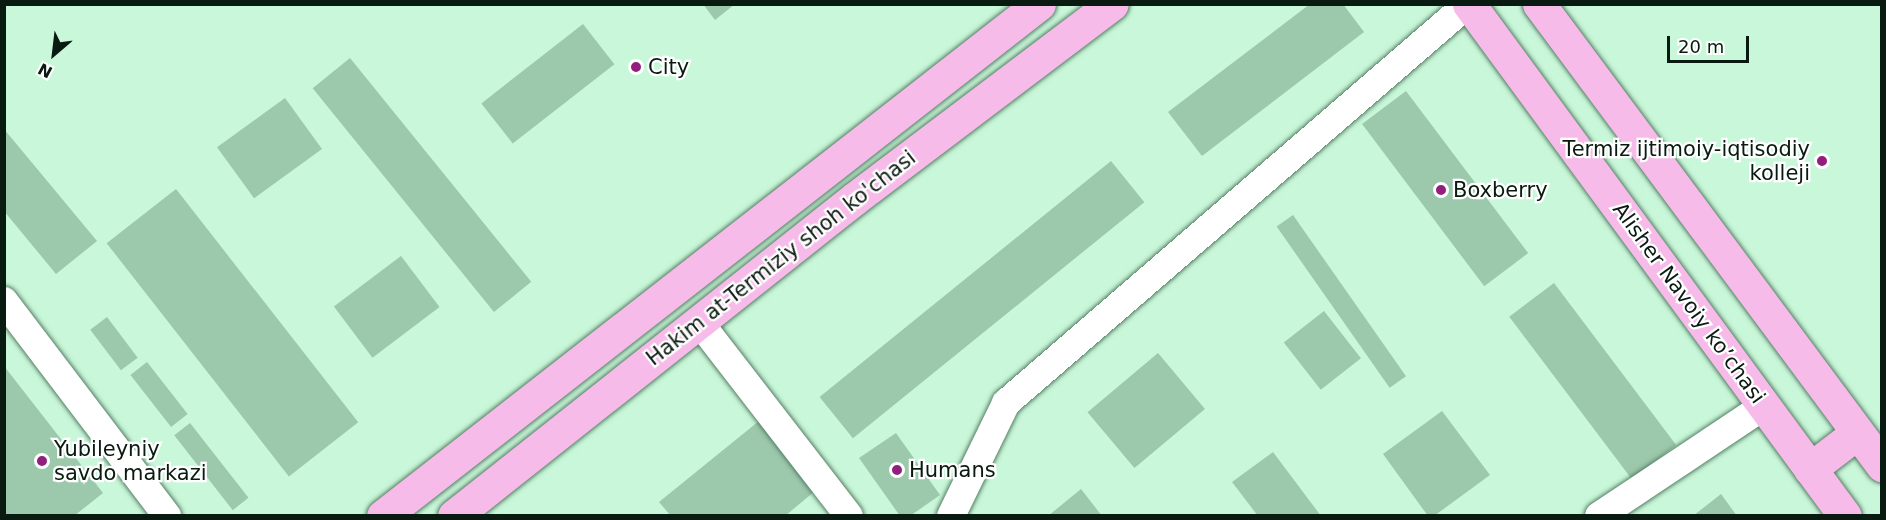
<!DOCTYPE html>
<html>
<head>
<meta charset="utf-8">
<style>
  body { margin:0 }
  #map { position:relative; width:1886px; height:520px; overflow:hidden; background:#c9f7d9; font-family:"DejaVu Sans",sans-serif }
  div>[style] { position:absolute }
  .building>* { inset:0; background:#9cc8ac; transform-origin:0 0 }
  .roads { filter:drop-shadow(0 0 2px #547e64) drop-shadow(0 0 2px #547e64) }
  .minor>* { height:28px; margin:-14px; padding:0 14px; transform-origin:14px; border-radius:14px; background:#fff }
  .major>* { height:33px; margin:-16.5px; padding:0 16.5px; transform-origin:16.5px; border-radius:16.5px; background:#f7bbe9 }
  .dots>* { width:16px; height:16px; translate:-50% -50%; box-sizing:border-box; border:3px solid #fff; border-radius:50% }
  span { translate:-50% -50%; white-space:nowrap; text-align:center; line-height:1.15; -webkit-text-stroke:4.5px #fff; paint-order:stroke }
  .poi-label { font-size:21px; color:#091a10 }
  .left { translate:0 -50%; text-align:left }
  .right { translate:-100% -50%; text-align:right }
  .street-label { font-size:21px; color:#091a10 }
  .frame { position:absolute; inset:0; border:6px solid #091a10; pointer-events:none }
  .north { position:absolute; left:24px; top:24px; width:60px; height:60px; -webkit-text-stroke:4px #fff; paint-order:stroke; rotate:208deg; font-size:16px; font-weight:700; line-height:24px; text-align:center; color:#091a10 }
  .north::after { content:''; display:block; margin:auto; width:21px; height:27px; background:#091a10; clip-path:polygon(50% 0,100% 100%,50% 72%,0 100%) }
  .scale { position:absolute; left:1667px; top:36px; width:82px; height:27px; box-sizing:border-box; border:3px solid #091a10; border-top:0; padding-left:8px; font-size:18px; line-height:21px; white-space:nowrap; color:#091a10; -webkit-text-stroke:4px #fff; paint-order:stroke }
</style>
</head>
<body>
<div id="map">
  <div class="building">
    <div style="clip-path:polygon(703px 4px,735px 4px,715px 20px)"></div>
    <div style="clip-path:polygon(1310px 4px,1343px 4px,1364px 32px,1202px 156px,1168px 112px)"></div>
    <div style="left:583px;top:24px;width:51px;height:129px;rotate:52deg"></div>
    <div style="left:350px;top:58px;width:288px;height:48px;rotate:51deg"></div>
    <div style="left:1406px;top:91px;width:203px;height:55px;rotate:53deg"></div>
    <div style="left:285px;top:98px;width:63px;height:84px;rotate:54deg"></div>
    <div style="clip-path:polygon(4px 129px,97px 241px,56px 274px,4px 211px)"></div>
    <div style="left:1111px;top:161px;width:53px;height:375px;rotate:51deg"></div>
    <div style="left:176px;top:189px;width:296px;height:88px;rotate:52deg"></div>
    <div style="left:1293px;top:215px;width:197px;height:20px;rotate:55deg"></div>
    <div style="left:401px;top:256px;width:64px;height:84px;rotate:53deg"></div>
    <div style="left:1554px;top:283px;width:203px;height:56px;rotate:53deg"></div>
    <div style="left:1324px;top:311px;width:60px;height:51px;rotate:52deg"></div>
    <div style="left:107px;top:317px;width:51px;height:21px;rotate:53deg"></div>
    <div style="left:1158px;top:353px;width:73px;height:92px;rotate:50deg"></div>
    <div style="left:147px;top:362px;width:66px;height:21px;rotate:52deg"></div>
    <div style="clip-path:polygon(4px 366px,103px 493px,74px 516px,4px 516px)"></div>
    <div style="clip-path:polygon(1442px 411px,1490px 475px,1434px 516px,1428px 516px,1383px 454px)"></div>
    <div style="clip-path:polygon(759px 421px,815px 491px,785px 516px,671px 516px,659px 502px)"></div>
    <div style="left:190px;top:423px;width:95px;height:20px;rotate:52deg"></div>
    <div style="clip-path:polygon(896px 433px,940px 495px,910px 516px,900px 516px,859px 458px)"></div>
    <div style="clip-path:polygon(1273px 452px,1321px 516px,1258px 516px,1232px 482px)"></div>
    <div style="clip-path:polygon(1081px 489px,1102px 516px,1048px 516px)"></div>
    <div style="clip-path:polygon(1721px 494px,1737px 516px,1693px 516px)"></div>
  </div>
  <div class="roads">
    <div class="minor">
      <div style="left:4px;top:301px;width:270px;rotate:52.8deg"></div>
      <div style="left:699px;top:322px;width:245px;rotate:52.3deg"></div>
      <div style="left:951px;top:516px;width:126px;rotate:-64deg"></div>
      <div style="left:1006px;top:403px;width:610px;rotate:-40.82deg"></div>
      <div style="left:1599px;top:516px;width:198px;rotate:-33.7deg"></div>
    </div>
    <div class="major">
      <div style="left:1469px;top:4px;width:635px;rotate:53.71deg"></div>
      <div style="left:1539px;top:4px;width:575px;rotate:53.35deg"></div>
      <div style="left:1810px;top:469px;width:59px;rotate:-37.5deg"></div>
      <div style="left:383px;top:516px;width:832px;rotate:-37.97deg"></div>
      <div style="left:454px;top:516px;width:510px;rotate:-38.4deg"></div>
      <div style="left:854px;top:199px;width:323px;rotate:-37.1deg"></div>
    </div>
  </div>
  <div class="dots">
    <div style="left:636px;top:67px;background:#921e7d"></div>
    <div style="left:1822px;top:161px;background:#921e7d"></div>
    <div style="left:1441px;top:190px;background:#921e7d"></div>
    <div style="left:42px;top:461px;background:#921e7d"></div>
    <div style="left:897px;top:470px;background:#921e7d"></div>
  </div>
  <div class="poi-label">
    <span class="left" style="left:648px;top:67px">City</span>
    <span class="right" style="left:1810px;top:161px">Termiz ijtimoiy-iqtisodiy<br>kolleji</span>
    <span class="left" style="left:1453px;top:190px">Boxberry</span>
    <span class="left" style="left:54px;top:461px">Yubileyniy<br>savdo markazi</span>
    <span class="left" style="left:909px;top:470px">Humans</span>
  </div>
  <div class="street-label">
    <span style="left:781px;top:258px;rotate:-38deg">Hakim at-Termiziy shoh ko'chasi</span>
    <span style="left:1689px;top:303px;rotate:54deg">Alisher Navoiy ko’chasi</span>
  </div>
  <div class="frame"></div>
  <div class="north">N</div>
  <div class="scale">20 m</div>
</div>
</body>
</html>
